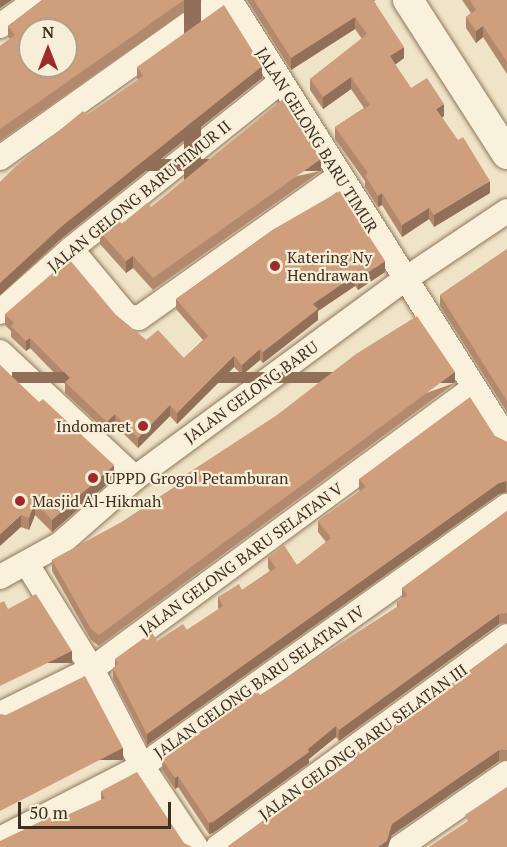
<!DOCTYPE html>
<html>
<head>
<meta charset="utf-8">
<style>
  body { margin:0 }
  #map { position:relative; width:507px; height:847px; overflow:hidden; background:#f0e4c8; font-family:"PT Serif",serif }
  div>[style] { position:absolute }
  .roads { filter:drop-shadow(0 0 2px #8d765c) drop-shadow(0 0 2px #8d765c) }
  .minor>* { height:24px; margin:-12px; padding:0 12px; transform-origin:12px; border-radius:12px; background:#faf1dc }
  .tertiary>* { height:30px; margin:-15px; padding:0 15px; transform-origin:15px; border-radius:15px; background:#faf1dc }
  .wall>* { inset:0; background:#b2896c }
  .shaded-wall>* { inset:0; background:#916f58; transform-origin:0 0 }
  .building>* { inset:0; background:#cf9f7d }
  .dots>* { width:16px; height:16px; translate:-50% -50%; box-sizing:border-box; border:3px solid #f7eed8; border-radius:50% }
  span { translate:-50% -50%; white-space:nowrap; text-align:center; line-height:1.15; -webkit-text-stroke:4.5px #f7eed8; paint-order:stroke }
  .street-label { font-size:16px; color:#3d2e20 }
  .poi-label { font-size:16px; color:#3d2e20 }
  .left { translate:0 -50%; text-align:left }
  .right { translate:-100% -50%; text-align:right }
  .north { position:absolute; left:18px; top:18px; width:60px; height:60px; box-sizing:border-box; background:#f7eed8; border:2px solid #ada18e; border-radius:50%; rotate:0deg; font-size:16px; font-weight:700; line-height:24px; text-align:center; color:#3d2e20 }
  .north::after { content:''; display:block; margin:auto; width:21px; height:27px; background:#9e2a2b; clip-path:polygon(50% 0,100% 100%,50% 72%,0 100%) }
  .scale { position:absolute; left:18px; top:802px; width:153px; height:27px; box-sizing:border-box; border:3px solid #3d2e20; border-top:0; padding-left:8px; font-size:18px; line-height:21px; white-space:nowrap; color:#3d2e20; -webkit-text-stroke:4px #f7eed8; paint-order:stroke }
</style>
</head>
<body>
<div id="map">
  <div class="roads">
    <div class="minor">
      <div style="left:230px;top:0;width:519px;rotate:57.75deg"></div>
      <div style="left:0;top:26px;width:44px;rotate:-35.8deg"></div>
      <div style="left:0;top:158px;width:272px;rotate:-35.4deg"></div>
      <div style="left:71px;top:249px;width:87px;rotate:50.1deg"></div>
      <div style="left:127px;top:316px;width:12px;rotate:9deg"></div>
      <div style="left:139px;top:318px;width:247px;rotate:-35.4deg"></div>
      <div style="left:0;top:312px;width:95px;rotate:-41.6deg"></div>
      <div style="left:71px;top:249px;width:268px;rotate:-38.6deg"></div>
      <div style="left:0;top:352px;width:185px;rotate:43deg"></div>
      <div style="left:27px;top:564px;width:123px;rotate:58.2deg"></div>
      <div style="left:92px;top:669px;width:109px;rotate:62.7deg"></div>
      <div style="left:142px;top:766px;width:97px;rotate:56.3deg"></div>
      <div style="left:0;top:577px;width:68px;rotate:-28.8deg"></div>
      <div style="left:60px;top:544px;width:100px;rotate:-41.3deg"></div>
      <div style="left:135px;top:478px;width:334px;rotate:-36.4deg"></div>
      <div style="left:404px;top:280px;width:124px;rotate:-33.8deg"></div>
      <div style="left:0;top:714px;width:102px;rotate:-26.1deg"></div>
      <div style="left:92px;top:669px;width:473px;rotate:-36.4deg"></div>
      <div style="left:0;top:839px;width:160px;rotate:-27.2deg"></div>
      <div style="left:142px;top:766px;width:448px;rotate:-35.5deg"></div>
      <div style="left:218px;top:847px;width:358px;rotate:-36.1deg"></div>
      <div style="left:400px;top:847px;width:130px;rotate:-34.7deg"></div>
    </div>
    <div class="tertiary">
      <div style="left:408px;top:0;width:183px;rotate:57.3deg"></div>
    </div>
  </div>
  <div class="wall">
    <div style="clip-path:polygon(42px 0,201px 0,0 141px,0 46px,10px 39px,8px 37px,8px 26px)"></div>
    <div style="clip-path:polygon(247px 0,376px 0,374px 1px,404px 58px,395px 65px,411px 88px,444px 116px,442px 117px,490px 193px,434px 227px,429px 219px,402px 237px,382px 205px,378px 207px,365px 187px,365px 181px,335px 139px,335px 127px,364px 108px,351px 89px,323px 109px,310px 90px,310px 79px,362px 39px,355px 29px,291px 70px)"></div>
    <div style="clip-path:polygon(462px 0,507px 0,507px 74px,483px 37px,476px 43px,466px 28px,466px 17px,471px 13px)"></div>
    <div style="clip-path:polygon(137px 67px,262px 78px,62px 238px,0 295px,0 182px,87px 115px,138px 80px,137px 78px)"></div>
    <div style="clip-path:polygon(321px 171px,153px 290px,133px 268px,126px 273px,100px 244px,100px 232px,122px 224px,151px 207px)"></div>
    <div style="clip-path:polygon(274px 229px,385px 272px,358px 290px,355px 286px,318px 311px,318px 320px,263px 363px,260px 360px,242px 375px,234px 367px,177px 424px,170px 416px,138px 448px,115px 425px,107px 432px,65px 393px,65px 384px,30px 348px,26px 351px,11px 337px,11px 331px,5px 325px,5px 314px,116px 315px,146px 340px,184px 358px,203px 340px,176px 309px,176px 299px)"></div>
    <div style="clip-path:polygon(507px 249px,507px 412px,440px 306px,440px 295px)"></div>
    <div style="clip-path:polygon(0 365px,114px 478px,52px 532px,35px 515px,29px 530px,21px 527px)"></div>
    <div style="clip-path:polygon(455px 383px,99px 646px,91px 640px,52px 571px,52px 560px,122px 522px,179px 484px,179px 479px)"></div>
    <div style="clip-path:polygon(495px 436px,507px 442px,507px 492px,499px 494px,147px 745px,113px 679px,113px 668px,115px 667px,115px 659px,157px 641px,187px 630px,219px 609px,218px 608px,218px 597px,242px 590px,270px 571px,268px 568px,268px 557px,297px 565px,326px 542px,318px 532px,318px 521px,360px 491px,359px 490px,359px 479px)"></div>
    <div style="clip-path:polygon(507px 511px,507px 623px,499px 624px,339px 741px,336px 737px,309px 759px,309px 763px,213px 833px,209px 834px,178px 787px,175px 789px,162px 770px,162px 759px,397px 607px,397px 602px,402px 599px,402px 588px)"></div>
    <div style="clip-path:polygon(507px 643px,507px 761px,499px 761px,392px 835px,328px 779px,355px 759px,355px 754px)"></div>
    <div style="clip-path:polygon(101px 791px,184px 843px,52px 822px,101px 800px)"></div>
  </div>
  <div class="shaded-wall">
    <div style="clip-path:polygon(0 0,12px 0,0 8px)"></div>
    <div style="left:184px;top:0;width:17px;height:225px"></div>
    <div style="clip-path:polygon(355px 17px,355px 29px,291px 70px,291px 58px)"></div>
    <div style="clip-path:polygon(483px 26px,483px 37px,476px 43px,476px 31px)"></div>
    <div style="clip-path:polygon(404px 47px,404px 58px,390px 68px,390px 56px)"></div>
    <div style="clip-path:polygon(262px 66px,262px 78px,62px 238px,0 295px,0 283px,62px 226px)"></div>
    <div style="clip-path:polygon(351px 77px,351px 89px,323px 109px,323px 97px)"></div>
    <div style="clip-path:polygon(444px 104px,444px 116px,436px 121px,436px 109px)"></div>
    <div style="left:321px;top:159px;width:12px;height:206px;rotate:90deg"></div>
    <div style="clip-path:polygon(490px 181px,490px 193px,434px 227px,434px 215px)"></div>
    <div style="clip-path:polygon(382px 193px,382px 205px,378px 207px,378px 196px)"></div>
    <div style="clip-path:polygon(429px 208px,429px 219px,402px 237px,402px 225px)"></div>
    <div style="clip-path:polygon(133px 256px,133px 268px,126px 273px,126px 261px)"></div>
    <div style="clip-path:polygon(385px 261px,385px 272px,358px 290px,358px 279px)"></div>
    <div style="clip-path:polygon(355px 275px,355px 286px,318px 311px,318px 320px,263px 363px,263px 352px,313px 304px)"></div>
    <div style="clip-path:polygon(30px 338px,30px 348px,26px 351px,26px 341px)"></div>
    <div style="clip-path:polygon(260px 349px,260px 360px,242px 375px,242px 365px)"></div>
    <div style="clip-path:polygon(234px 356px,234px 367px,177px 424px,177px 413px)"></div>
    <div style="left:455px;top:372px;width:11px;height:443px;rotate:90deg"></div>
    <div style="clip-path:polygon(170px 405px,170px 416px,138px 448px,138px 438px)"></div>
    <div style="clip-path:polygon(115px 414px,115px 425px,107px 432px,107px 422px)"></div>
    <div style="clip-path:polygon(114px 465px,114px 478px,52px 532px,52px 520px)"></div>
    <div style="clip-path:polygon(506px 481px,506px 492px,499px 494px,147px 745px,147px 734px,499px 483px)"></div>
    <div style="clip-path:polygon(35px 502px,35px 515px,29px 530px,29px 518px)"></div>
    <div style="clip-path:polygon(21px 515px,21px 527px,0 546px,0 534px)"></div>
    <div style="clip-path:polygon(499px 614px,499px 624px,339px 741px,339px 730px)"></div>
    <div style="left:72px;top:651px;width:12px;height:80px;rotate:90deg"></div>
    <div style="clip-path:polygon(336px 726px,336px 737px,309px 759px,309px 763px,213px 833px,209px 834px,209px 823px,308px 749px)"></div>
    <div style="left:123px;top:748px;width:12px;height:138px;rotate:90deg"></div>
    <div style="clip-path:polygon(499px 750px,499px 761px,392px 835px,388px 847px,378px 847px,392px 824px)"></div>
    <div style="clip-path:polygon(178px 776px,178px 787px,175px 789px,175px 778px)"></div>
  </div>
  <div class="building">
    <div style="clip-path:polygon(evenodd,42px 0,184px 0,0 129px,0 46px,15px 35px,8px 26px,42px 0,30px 30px,66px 30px,66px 66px,30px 66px,30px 30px)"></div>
    <div style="clip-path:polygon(254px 0,373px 0,404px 47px,390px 56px,411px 88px,427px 78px,444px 104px,436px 109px,458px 140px,463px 137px,490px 181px,434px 215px,429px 208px,402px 225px,382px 193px,378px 196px,365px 175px,368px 173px,335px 127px,370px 105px,351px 77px,323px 97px,310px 79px,367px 34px,355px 17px,291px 58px)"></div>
    <div style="clip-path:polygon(470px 0,507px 0,507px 62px,483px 26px,476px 31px,466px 17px,476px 10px)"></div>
    <div style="clip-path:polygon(224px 5px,262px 66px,62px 226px,0 283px,0 182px,16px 166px,83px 111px,87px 115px,143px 76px,137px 67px)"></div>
    <div style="clip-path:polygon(283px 99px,321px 159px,153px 278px,133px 256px,126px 261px,100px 232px,117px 218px,122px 224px,147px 203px,151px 207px)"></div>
    <div style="clip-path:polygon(340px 191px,385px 261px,358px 279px,355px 275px,313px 304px,318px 309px,263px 352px,260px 349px,242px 365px,234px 356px,177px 413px,170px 405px,138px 438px,115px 414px,107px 422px,65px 382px,70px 378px,30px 338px,26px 341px,11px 326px,14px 323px,5px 314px,69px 259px,116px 315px,146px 340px,158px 330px,184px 358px,208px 336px,176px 299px,274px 229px)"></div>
    <div style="clip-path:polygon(507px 249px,507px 401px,440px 295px)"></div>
    <div style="clip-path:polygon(417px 316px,455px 372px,99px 635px,91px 629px,52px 560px,122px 522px,181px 483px,179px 479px,277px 415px,356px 354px)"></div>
    <div style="clip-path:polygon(0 365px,39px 402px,43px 399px,114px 465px,52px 520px,35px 502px,29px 518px,21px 515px,0 534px)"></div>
    <div style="clip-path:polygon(470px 397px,495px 436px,507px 442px,507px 481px,499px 483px,147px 734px,113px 668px,118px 664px,115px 659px,152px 632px,157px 641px,183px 624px,187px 630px,223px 606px,218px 597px,239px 584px,242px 590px,276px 568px,268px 557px,284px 545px,297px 565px,331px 538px,318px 521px,366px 487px,359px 479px)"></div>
    <div style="clip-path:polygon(507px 511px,507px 613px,499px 614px,339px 730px,336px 726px,308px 749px,309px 752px,213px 822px,209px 823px,178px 776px,175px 778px,162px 759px,257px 691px,260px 695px,399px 606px,397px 602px,407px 595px,402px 588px)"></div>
    <div style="clip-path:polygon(36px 594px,72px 651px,0 686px,0 603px,4px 601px,8px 609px)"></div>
    <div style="clip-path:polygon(507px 643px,507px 750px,499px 750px,392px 824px,387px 841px,378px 847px,229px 847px,228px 846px,326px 775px,328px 779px,358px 757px,355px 754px)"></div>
    <div style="clip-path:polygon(85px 676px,123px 748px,0 811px,0 714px,6px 715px)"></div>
    <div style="clip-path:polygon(137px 772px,184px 843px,192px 847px,0 847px,0 841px,50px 817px,52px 822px,105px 798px,101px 791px)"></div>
    <div style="clip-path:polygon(507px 787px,507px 847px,429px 847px,468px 821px,465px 815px)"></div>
  </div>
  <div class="dots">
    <div style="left:275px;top:266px;background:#9e2a2b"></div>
    <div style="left:143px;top:426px;background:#9e2a2b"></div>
    <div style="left:93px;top:478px;background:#9e2a2b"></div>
    <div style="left:20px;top:501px;background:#9e2a2b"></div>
  </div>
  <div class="street-label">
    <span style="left:317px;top:140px;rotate:58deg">JALAN GELONG BARU TIMUR</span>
    <span style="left:139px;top:196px;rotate:-39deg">JALAN GELONG BARU TIMUR II</span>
    <span style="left:251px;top:392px;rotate:-36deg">JALAN GELONG BARU</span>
    <span style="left:241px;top:559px;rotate:-36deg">JALAN GELONG BARU SELATAN V</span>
    <span style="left:259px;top:682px;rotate:-35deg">JALAN GELONG BARU SELATAN IV</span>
    <span style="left:363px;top:742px;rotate:-36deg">JALAN GELONG BARU SELATAN III</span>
  </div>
  <div class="poi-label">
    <span class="left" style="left:287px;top:266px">Katering Ny<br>Hendrawan</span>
    <span class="right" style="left:131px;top:426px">Indomaret</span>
    <span class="left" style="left:105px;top:478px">UPPD Grogol Petamburan</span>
    <span class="left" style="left:32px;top:501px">Masjid Al-Hikmah</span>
  </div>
  <div class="north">N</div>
  <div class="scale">50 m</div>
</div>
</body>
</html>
